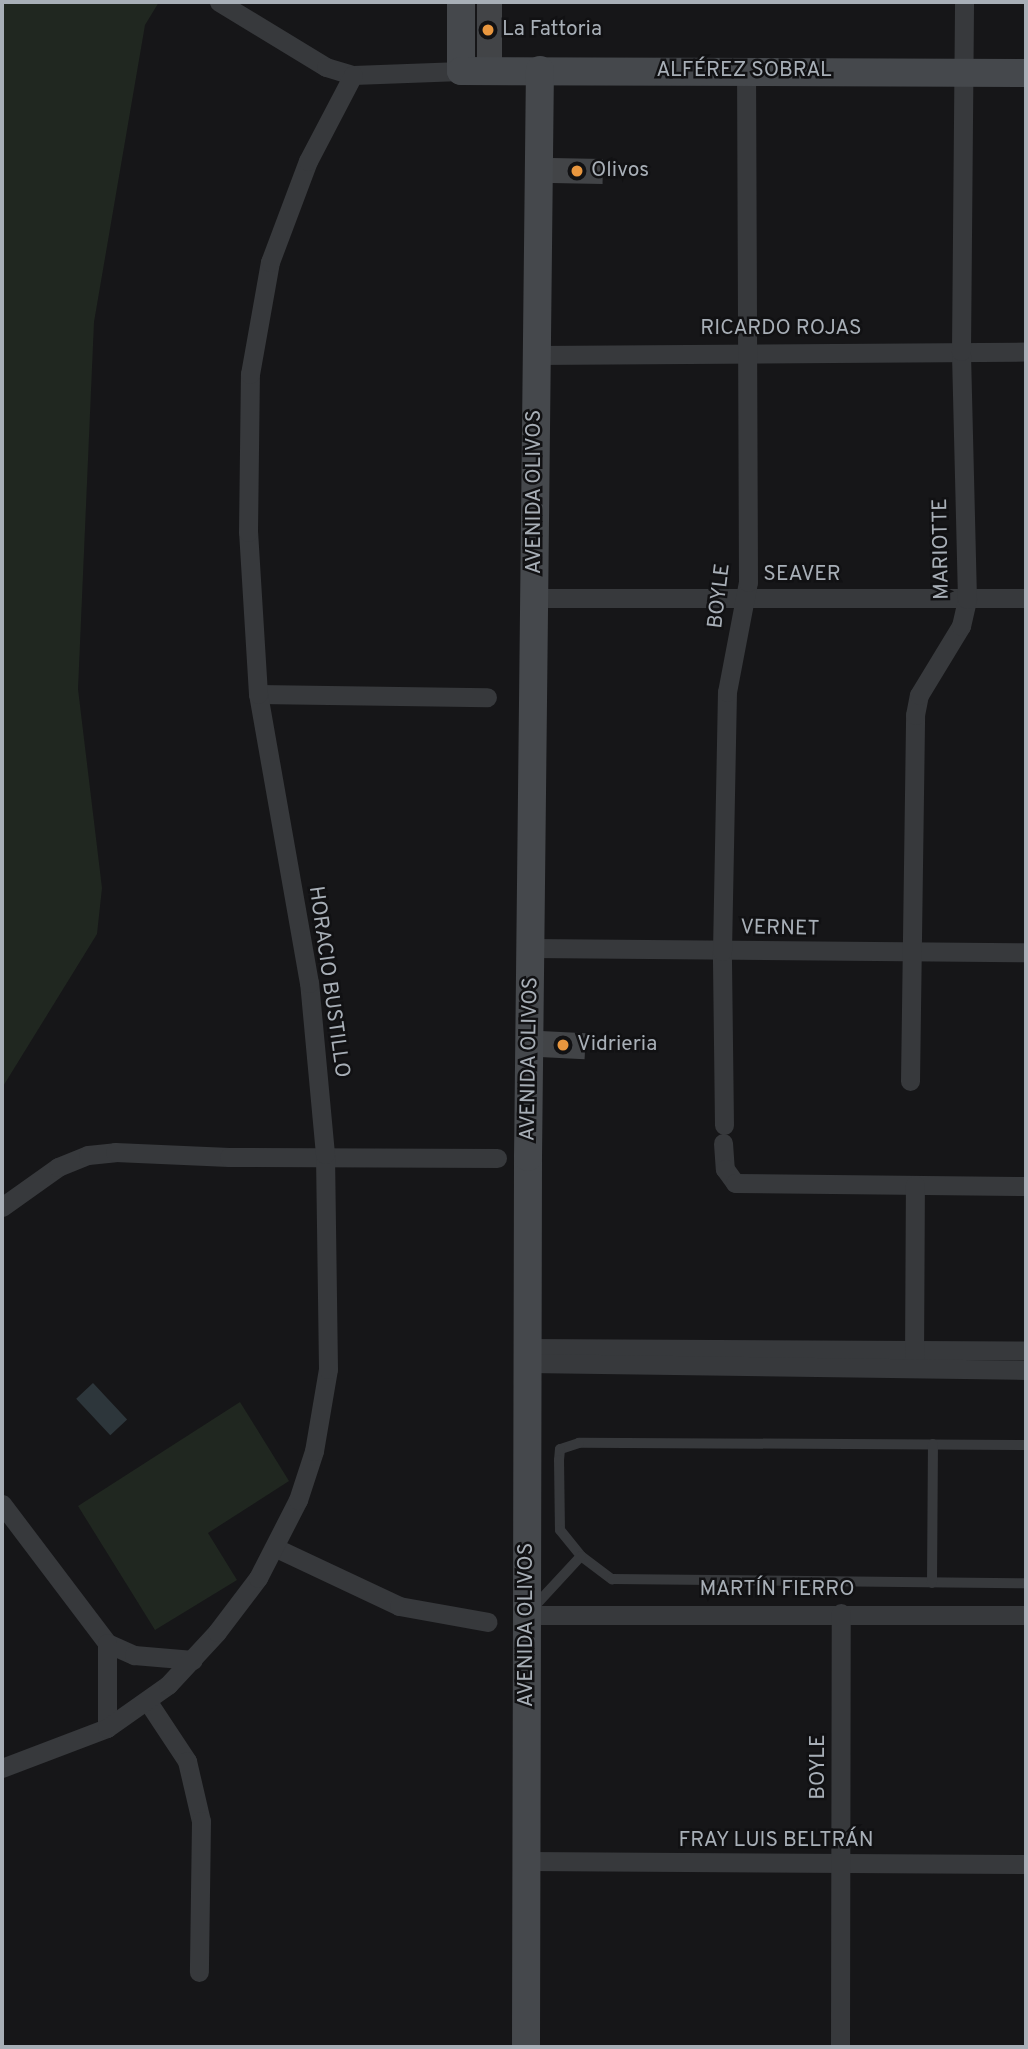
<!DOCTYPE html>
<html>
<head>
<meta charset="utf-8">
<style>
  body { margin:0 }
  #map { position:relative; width:1028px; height:2049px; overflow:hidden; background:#161618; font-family:Overpass,sans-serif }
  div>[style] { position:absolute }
  .green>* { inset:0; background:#202720 }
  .water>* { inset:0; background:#2d363b; transform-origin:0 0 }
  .building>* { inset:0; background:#424447; transform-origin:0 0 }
  .lane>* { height:10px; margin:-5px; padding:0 5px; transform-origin:5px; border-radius:5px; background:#37393c }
  .street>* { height:19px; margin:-9.5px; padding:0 9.5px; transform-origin:9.5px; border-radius:9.5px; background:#37393c }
  .secondary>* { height:28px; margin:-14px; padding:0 14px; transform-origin:14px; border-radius:14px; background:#45484c }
  .dots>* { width:19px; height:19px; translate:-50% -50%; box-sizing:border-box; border:4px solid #111113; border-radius:50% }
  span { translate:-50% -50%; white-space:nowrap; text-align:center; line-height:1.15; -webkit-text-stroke:5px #111113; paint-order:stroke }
  .poi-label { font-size:21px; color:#a8afb7 }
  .left { translate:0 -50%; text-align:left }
  .street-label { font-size:21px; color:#a8afb7 }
  .frame { position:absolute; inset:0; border:4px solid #a8afb7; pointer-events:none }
</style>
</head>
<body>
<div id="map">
  <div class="green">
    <div style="clip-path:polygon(2px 2px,159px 2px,145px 25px,94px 322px,78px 689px,102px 888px,97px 934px,2px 1088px)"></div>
    <div style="clip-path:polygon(240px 1402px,289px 1481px,208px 1533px,237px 1580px,155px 1630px,78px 1506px)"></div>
  </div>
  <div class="water">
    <div style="left:93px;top:1383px;width:50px;height:23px;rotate:47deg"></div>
  </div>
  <div class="building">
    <div style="left:477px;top:2px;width:25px;height:57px"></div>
    <div style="left:552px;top:158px;width:51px;height:25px;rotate:1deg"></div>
    <div style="left:541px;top:1031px;width:45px;height:26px;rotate:3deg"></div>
  </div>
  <div class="lane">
    <div style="left:1026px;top:1445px;width:447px;rotate:-179.7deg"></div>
    <div style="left:579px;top:1443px;width:20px;rotate:162deg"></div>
    <div style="left:560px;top:1449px;width:11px;rotate:95deg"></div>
    <div style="left:559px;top:1460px;width:70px;rotate:89.2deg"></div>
    <div style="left:560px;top:1530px;width:33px;rotate:51deg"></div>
    <div style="left:581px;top:1556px;width:39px;rotate:37deg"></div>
    <div style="left:612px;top:1579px;width:414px;rotate:0.6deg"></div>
    <div style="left:932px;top:1583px;width:139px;rotate:-89.6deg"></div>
    <div style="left:532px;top:1609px;width:72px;rotate:-47.2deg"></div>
  </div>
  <div class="street">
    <div style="left:219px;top:2px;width:125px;rotate:31.3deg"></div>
    <div style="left:326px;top:67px;width:28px;rotate:17deg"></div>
    <div style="left:353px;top:75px;width:108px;rotate:-2.1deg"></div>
    <div style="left:536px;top:355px;width:490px;rotate:-0.4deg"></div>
    <div style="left:535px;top:598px;width:491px"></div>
    <div style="left:258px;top:694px;width:229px;rotate:0.8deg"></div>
    <div style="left:532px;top:948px;width:494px;rotate:0.5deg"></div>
    <div style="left:910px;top:1081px;width:366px;rotate:-89.2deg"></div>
    <div style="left:915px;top:715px;width:20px;rotate:-79deg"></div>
    <div style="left:919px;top:695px;width:81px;rotate:-58.7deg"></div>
    <div style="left:961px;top:626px;width:28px;rotate:-77deg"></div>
    <div style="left:967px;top:599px;width:248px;rotate:-91.4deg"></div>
    <div style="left:961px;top:351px;width:349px;rotate:-89.5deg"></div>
    <div style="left:724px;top:1125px;width:174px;rotate:-90.7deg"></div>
    <div style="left:722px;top:951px;width:259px;rotate:-88.9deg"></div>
    <div style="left:727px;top:692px;width:112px;rotate:-79.2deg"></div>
    <div style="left:748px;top:582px;width:511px;rotate:-90.22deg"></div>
    <div style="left:723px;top:1143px;width:26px;rotate:86deg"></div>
    <div style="left:725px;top:1169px;width:17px;rotate:54deg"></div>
    <div style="left:735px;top:1183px;width:291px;rotate:0.6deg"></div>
    <div style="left:2px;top:1207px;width:69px;rotate:-35.5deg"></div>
    <div style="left:58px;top:1167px;width:32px;rotate:-22deg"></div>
    <div style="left:88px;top:1155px;width:27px;rotate:-6deg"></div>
    <div style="left:115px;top:1152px;width:114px;rotate:2.5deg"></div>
    <div style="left:229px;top:1157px;width:268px;rotate:0.2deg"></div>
    <div style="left:528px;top:1348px;width:498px;rotate:0.3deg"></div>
    <div style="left:914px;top:1362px;width:177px;rotate:-89.7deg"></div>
    <div style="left:528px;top:1363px;width:498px;rotate:0.8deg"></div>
    <div style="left:2px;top:1504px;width:174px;rotate:52.9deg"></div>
    <div style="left:107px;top:1643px;width:30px;rotate:24deg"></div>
    <div style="left:134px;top:1655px;width:59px;rotate:4.8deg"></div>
    <div style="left:276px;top:1548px;width:136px;rotate:25.2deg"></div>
    <div style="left:399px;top:1606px;width:90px;rotate:10.2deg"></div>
    <div style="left:527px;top:1615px;width:499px"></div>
    <div style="left:107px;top:1643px;width:85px;rotate:90deg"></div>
    <div style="left:148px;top:1702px;width:71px;rotate:56.5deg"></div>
    <div style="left:187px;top:1761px;width:62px;rotate:76.9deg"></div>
    <div style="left:201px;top:1821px;width:151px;rotate:90.8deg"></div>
    <div style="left:2px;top:1768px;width:112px;rotate:-20.9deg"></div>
    <div style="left:107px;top:1728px;width:75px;rotate:-35.2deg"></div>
    <div style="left:168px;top:1685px;width:72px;rotate:-47.2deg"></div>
    <div style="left:217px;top:1632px;width:68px;rotate:-52.8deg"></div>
    <div style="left:258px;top:1578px;width:88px;rotate:-62.9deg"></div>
    <div style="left:298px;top:1500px;width:52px;rotate:-71.9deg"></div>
    <div style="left:314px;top:1451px;width:83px;rotate:-80.3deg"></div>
    <div style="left:328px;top:1369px;width:215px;rotate:-90.8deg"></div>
    <div style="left:325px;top:1154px;width:172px;rotate:-95.3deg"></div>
    <div style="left:309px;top:983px;width:293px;rotate:-100deg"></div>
    <div style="left:258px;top:694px;width:162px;rotate:-93.5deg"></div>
    <div style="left:248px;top:532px;width:158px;rotate:-89.3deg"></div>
    <div style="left:250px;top:374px;width:114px;rotate:-79.9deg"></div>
    <div style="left:270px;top:262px;width:108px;rotate:-69.4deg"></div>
    <div style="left:308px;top:161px;width:97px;rotate:-62.4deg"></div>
    <div style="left:526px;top:1861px;width:500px;rotate:0.34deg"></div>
    <div style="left:840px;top:2047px;width:434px;rotate:-89.9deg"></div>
  </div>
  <div class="secondary">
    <div style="left:461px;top:2px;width:69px;rotate:90deg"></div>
    <div style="left:461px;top:71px;width:565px;rotate:0.2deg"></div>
    <div style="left:526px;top:2047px;width:890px;rotate:-89.87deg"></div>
    <div style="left:528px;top:1157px;width:1087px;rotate:-89.37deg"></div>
  </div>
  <div class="dots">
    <div style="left:488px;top:30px;background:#e8963e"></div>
    <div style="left:577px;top:171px;background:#e8963e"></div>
    <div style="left:563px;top:1045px;background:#e8963e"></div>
  </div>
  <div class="poi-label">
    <span class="left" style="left:502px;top:30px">La Fattoria</span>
    <span class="left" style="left:591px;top:171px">Olivos</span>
    <span class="left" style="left:577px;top:1045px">Vidrieria</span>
  </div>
  <div class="street-label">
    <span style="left:744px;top:71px">ALFÉREZ SOBRAL</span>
    <span style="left:781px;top:329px">RICARDO ROJAS</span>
    <span style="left:535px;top:492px;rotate:-90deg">AVENIDA OLIVOS</span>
    <span style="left:942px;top:549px;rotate:-91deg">MARIOTTE</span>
    <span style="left:802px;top:575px">SEAVER</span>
    <span style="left:720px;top:596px;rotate:-83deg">BOYLE</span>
    <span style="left:780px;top:929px;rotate:1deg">VERNET</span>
    <span style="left:328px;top:982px;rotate:82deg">HORACIO BUSTILLO</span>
    <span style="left:530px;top:1059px;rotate:-89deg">AVENIDA OLIVOS</span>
    <span style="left:777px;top:1590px">MARTÍN FIERRO</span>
    <span style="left:527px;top:1625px;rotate:-90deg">AVENIDA OLIVOS</span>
    <span style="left:819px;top:1767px;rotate:-90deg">BOYLE</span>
    <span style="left:776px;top:1841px">FRAY LUIS BELTRÁN</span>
  </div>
  <div class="frame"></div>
</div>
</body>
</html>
